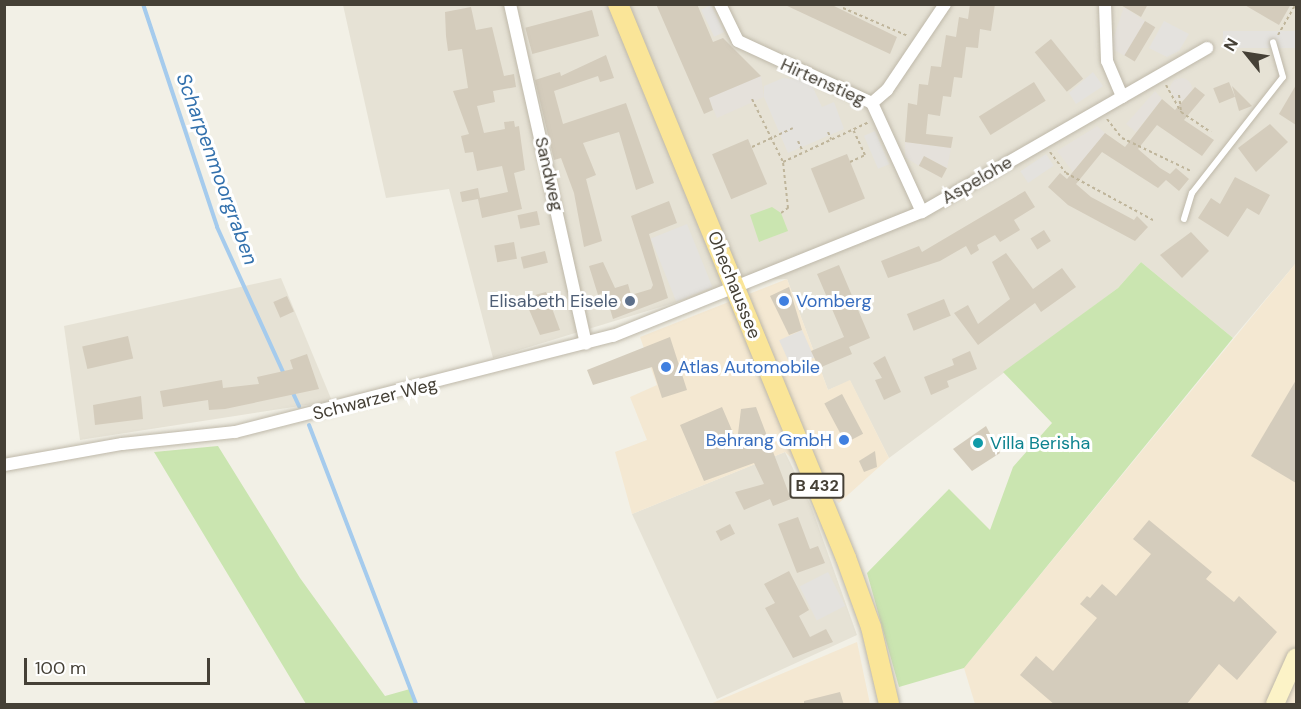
<!DOCTYPE html>
<html>
<head>
<meta charset="utf-8">
<style>
  body { margin:0 }
  #map { position:relative; width:1301px; height:709px; overflow:hidden; background:#f2f0e6; font-family:"DM Sans",sans-serif }
  div>[style] { position:absolute }
  .residential>* { inset:0; background:#e6e2d5 }
  .commercial>* { inset:0; background:#f4e8d2 }
  .industrial>* { inset:0; background:#e5e1db }
  .round { border-radius:50% }
  .green>* { inset:0; background:#cae5b0 }
  .parking>* { inset:0; background:#e4e2de; transform-origin:0 0 }
  .stream>* { height:4px; margin:-2px; padding:0 2px; transform-origin:2px; border-radius:2px; background:#a5cbed }
  .building>* { inset:0; background:#d4ccbc; transform-origin:0 0 }
  .path>* { height:2px; margin-top:-1px; transform-origin:0; background:repeating-linear-gradient(90deg,#bfb59b 0 3px,transparent 0 6px) }
  .roads { filter:drop-shadow(0 0 2px #beb8a9) drop-shadow(0 0 2px #beb8a9) }
  .lane>* { height:6px; margin:-3px; padding:0 3px; transform-origin:3px; border-radius:3px; background:#fff }
  .street>* { height:12px; margin:-6px; padding:0 6px; transform-origin:6px; border-radius:6px; background:#fff }
  .secondary>* { height:18px; margin:-9px; padding:0 9px; transform-origin:9px; border-radius:9px; background:#fcf3c7 }
  .primary>* { height:20px; margin:-10px; padding:0 10px; transform-origin:10px; border-radius:10px; background:#fae598 }
  .dots>* { width:16px; height:16px; translate:-50% -50%; box-sizing:border-box; border:3px solid #fff; border-radius:50% }
  span { translate:-50% -50%; white-space:nowrap; text-align:center; line-height:1.15; -webkit-text-stroke:6px #fff; paint-order:stroke }
  .shield-label span { padding:2px 4px; background:#fff; border:2px solid; border-radius:4px; -webkit-text-stroke-width:0 }
  .shield-label { font-size:16px; color:#454036; font-weight:700 }
  .street-label { font-size:18px; color:#454036 }
  .service-label { font-size:18px; color:#4e5e75 }
  .right { translate:-100% -50%; text-align:right }
  .shop-label { font-size:18px; color:#366cbe }
  .left { translate:0 -50%; text-align:left }
  .culture-label { font-size:18px; color:#0d838f }
  .water-label { font-size:20px; color:#3371ad; font-style:italic }
  .frame { position:absolute; inset:0; border:6px solid #454036; pointer-events:none }
  .north { position:absolute; left:1217px; top:24px; width:60px; height:60px; -webkit-text-stroke:4px #fff; paint-order:stroke; rotate:300deg; font-size:16px; font-weight:700; line-height:24px; text-align:center; color:#454036 }
  .north::after { content:''; display:block; margin:auto; width:21px; height:27px; background:#454036; clip-path:polygon(50% 0,100% 100%,50% 72%,0 100%) }
  .scale { position:absolute; left:24px; top:658px; width:186px; height:27px; box-sizing:border-box; border:3px solid #454036; border-top:0; padding-left:8px; font-size:18px; line-height:21px; white-space:nowrap; color:#454036; -webkit-text-stroke:4px #fff; paint-order:stroke }
</style>
</head>
<body>
<div id="map">
  <div class="residential">
    <div style="clip-path:polygon(343px 5px,1296px 5px,1296px 263px,1233px 338px,1141px 262px,1118px 288px,889px 458px,850px 381px,828px 390px,787px 279px,749px 280px,493px 358px,449px 189px,386px 198px)"></div>
    <div style="clip-path:polygon(281px 278px,332px 401px,80px 440px,64px 326px)"></div>
    <div style="clip-path:polygon(785px 452px,811px 506px,857px 635px,717px 699px,632px 514px)"></div>
  </div>
  <div class="commercial">
    <div style="clip-path:polygon(1296px 263px,1296px 704px,975px 704px,964px 668px)"></div>
    <div style="clip-path:polygon(787px 279px,828px 390px,850px 380px,889px 458px,839px 503px,785px 452px,632px 514px,615px 452px,647px 440px,630px 397px,657px 385px,640px 337px)"></div>
    <div style="clip-path:polygon(857px 642px,870px 704px,710px 704px)"></div>
  </div>
  <div class="industrial">
    <div style="clip-path:polygon(669px 5px,722px 92px,761px 76px,764px 97px,717px 118px)"></div>
    <div style="clip-path:polygon(1124px 7px,1145px 21px,1125px 56px,1111px 48px,1108px 37px,1114px 36px)"></div>
    <div class="round" style="left:1170px;top:78px;width:22px;height:22px"></div>
    <div style="clip-path:polygon(1155px 91px,1162px 99px,1136px 132px,1126px 124px)"></div>
    <div style="clip-path:polygon(1097px 126px,1105px 133px,1073px 172px,1057px 151px)"></div>
    <div style="clip-path:polygon(905px 142px,951px 148px,947px 168px,924px 156px,919px 166px,905px 157px)"></div>
  </div>
  <div class="green">
    <div style="clip-path:polygon(772px 207px,781px 213px,788px 231px,759px 242px,750px 215px)"></div>
    <div style="clip-path:polygon(1141px 262px,1233px 338px,964px 668px,899px 687px,867px 573px,949px 489px,990px 530px,1013px 467px,1052px 423px,1003px 372px,1118px 288px)"></div>
    <div style="clip-path:polygon(218px 446px,300px 578px,385px 696px,410px 689px,416px 704px,306px 704px,154px 452px)"></div>
  </div>
  <div class="parking">
    <div style="left:711px;top:5px;width:30px;height:11px;rotate:64deg"></div>
    <div style="clip-path:polygon(1164px 21px,1189px 34px,1179px 51px,1167px 57px,1149px 48px)"></div>
    <div style="left:1296px;top:31px;width:17px;height:73px;rotate:90deg"></div>
    <div style="clip-path:polygon(1093px 72px,1103px 86px,1076px 104px,1069px 93px)"></div>
    <div style="clip-path:polygon(783px 78px,810px 81px,822px 107px,834px 102px,844px 129px,788px 153px,764px 97px,764px 86px)"></div>
    <div style="left:875px;top:131px;width:36px;height:12px;rotate:67deg"></div>
    <div style="left:1046px;top:154px;width:14px;height:31px;rotate:56deg"></div>
    <div style="left:687px;top:224px;width:68px;height:39px;rotate:68deg"></div>
    <div style="left:802px;top:330px;width:30px;height:25px;rotate:66deg"></div>
    <div style="left:828px;top:572px;width:38px;height:32px;rotate:63deg"></div>
  </div>
  <div class="stream">
    <div style="left:143px;top:4px;width:235px;rotate:71.6deg"></div>
    <div style="left:217px;top:227px;width:164px;rotate:65.5deg"></div>
    <div style="left:292px;top:391px;width:17px;rotate:65deg"></div>
    <div style="left:309px;top:425px;width:299px;rotate:69deg"></div>
  </div>
  <div class="building">
    <div style="clip-path:polygon(656px 4px,697px 4px,713px 42px,723px 38px,761px 76px,709px 98px,713px 110px,704px 114px)"></div>
    <div style="clip-path:polygon(783px 4px,830px 4px,897px 37px,890px 54px)"></div>
    <div style="clip-path:polygon(970px 4px,995px 4px,991px 31px,980px 29px,978px 48px,966px 47px,962px 78px,954px 77px,951px 97px,943px 96px,940px 116px,928px 114px,926px 134px,953px 137px,951px 148px,905px 142px,908px 103px,917px 105px,919px 84px,928px 85px,931px 66px,941px 67px,946px 35px,956px 37px,959px 17px,968px 19px)"></div>
    <div style="clip-path:polygon(1119px 4px,1148px 4px,1141px 17px)"></div>
    <div style="clip-path:polygon(1243px 4px,1291px 4px,1279px 25px)"></div>
    <div style="clip-path:polygon(471px 7px,476px 30px,492px 27px,504px 76px,514px 74px,516px 87px,493px 91px,495px 102px,477px 106px,484px 133px,505px 129px,504px 122px,514px 121px,515px 127px,519px 126px,525px 170px,514px 173px,522px 209px,482px 218px,478px 199px,462px 202px,460px 192px,478px 188px,480px 198px,508px 192px,502px 166px,477px 171px,473px 152px,465px 153px,461px 136px,469px 134px,453px 91px,468px 88px,462px 49px,448px 51px,446px 36px,445px 12px)"></div>
    <div style="left:592px;top:10px;width:27px;height:69px;rotate:75deg"></div>
    <div style="left:1145px;top:21px;width:12px;height:40px;rotate:31deg"></div>
    <div style="left:1051px;top:39px;width:51px;height:21px;rotate:51deg"></div>
    <div style="clip-path:polygon(606px 55px,614px 78px,600px 82px,598px 76px,554px 91px,563px 124px,626px 103px,654px 183px,636px 190px,619px 132px,583px 143px,596px 175px,586px 179px,602px 241px,584px 247px,574px 193px,561px 158px,554px 160px,535px 80px,560px 72px,561px 76px)"></div>
    <div style="left:1034px;top:82px;width:22px;height:65px;rotate:58deg"></div>
    <div style="left:1229px;top:82px;width:16px;height:17px;rotate:68deg"></div>
    <div style="clip-path:polygon(1296px 85px,1296px 125px,1279px 114px)"></div>
    <div style="clip-path:polygon(1232px 86px,1252px 106px,1239px 111px)"></div>
    <div style="clip-path:polygon(1195px 87px,1205px 95px,1184px 120px,1214px 140px,1202px 156px,1157px 125px,1138px 149px,1160px 168px,1170px 174px,1176px 168px,1189px 179px,1179px 191px,1166px 180px,1158px 188px,1102px 152px,1076px 184px,1091px 197px,1134px 220px,1137px 216px,1148px 227px,1135px 241px,1068px 205px,1048px 187px,1060px 173px,1067px 179px,1105px 133px,1125px 147px,1162px 99px,1175px 110px)"></div>
    <div style="clip-path:polygon(1270px 124px,1288px 142px,1256px 172px,1238px 148px)"></div>
    <div style="left:748px;top:139px;width:49px;height:39px;rotate:67deg"></div>
    <div style="left:847px;top:154px;width:48px;height:39px;rotate:68deg"></div>
    <div style="left:924px;top:156px;width:26px;height:11px;rotate:28deg"></div>
    <div style="clip-path:polygon(1235px 177px,1270px 195px,1259px 215px,1247px 208px,1228px 237px,1198px 218px,1211px 198px,1220px 204px)"></div>
    <div style="clip-path:polygon(1025px 191px,1035px 207px,1014px 220px,1020px 230px,1000px 242px,995px 235px,977px 245px,979px 250px,971px 255px,966px 246px,940px 261px,888px 278px,881px 261px,919px 246px,922px 252px)"></div>
    <div style="clip-path:polygon(669px 201px,677px 223px,649px 234px,668px 298px,613px 319px,605px 292px,598px 295px,589px 266px,603px 262px,615px 288px,628px 284px,631px 295px,651px 289px,653px 285px,631px 216px)"></div>
    <div style="left:537px;top:211px;width:14px;height:20px;rotate:78deg"></div>
    <div style="left:1044px;top:230px;width:13px;height:16px;rotate:58deg"></div>
    <div style="clip-path:polygon(1191px 232px,1209px 251px,1182px 278px,1160px 255px)"></div>
    <div style="left:514px;top:242px;width:17px;height:20px;rotate:80deg"></div>
    <div style="left:545px;top:251px;width:12px;height:25px;rotate:76deg"></div>
    <div style="clip-path:polygon(1006px 253px,1033px 289px,1062px 268px,1076px 287px,1041px 312px,1035px 303px,978px 345px,954px 313px,968px 305px,978px 324px,1010px 299px,992px 262px)"></div>
    <div style="clip-path:polygon(839px 265px,870px 338px,849px 347px,852px 354px,819px 368px,811px 351px,844px 337px,817px 274px)"></div>
    <div style="clip-path:polygon(789px 287px,802px 330px,789px 335px,770px 296px)"></div>
    <div style="clip-path:polygon(546px 292px,560px 330px,540px 335px,524px 298px)"></div>
    <div style="left:287px;top:296px;width:17px;height:15px;rotate:66deg"></div>
    <div style="left:944px;top:299px;width:18px;height:40px;rotate:68deg"></div>
    <div style="left:128px;top:336px;width:23px;height:47px;rotate:77deg"></div>
    <div style="clip-path:polygon(670px 337px,687px 390px,662px 398px,652px 367px,593px 385px,587px 370px)"></div>
    <div style="clip-path:polygon(970px 351px,977px 369px,947px 381px,949px 387px,931px 395px,924px 377px,954px 365px,952px 359px)"></div>
    <div style="clip-path:polygon(307px 354px,319px 389px,225px 409px,209px 410px,208px 400px,163px 407px,160px 391px,222px 380px,223px 388px,259px 384px,257px 377px,293px 369px,290px 360px)"></div>
    <div style="clip-path:polygon(885px 356px,901px 392px,884px 400px,875px 380px,882px 378px,873px 363px)"></div>
    <div style="clip-path:polygon(1296px 380px,1296px 483px,1251px 456px)"></div>
    <div style="left:842px;top:394px;width:45px;height:20px;rotate:62deg"></div>
    <div style="clip-path:polygon(141px 396px,143px 419px,95px 425px,93px 405px)"></div>
    <div style="clip-path:polygon(722px 407px,737px 442px,741px 409px,756px 407px,791px 499px,773px 506px,770px 499px,744px 510px,735px 492px,764px 484px,754px 463px,704px 481px,680px 425px)"></div>
    <div style="clip-path:polygon(986px 426px,1000px 453px,972px 471px,953px 449px)"></div>
    <div style="clip-path:polygon(875px 451px,877px 467px,864px 472px,859px 461px)"></div>
    <div style="clip-path:polygon(798px 517px,810px 549px,818px 546px,825px 563px,797px 573px,778px 524px)"></div>
    <div style="clip-path:polygon(1149px 520px,1212px 572px,1206px 579px,1234px 602px,1239px 596px,1277px 632px,1237px 680px,1219px 664px,1186px 705px,1055px 705px,1020px 675px,1036px 656px,1053px 671px,1097px 618px,1080px 604px,1087px 596px,1090px 598px,1102px 584px,1116px 596px,1151px 554px,1133px 539px)"></div>
    <div style="left:730px;top:524px;width:11px;height:16px;rotate:63deg"></div>
    <div style="clip-path:polygon(789px 571px,809px 610px,799px 616px,810px 637px,826px 629px,833px 642px,793px 658px,765px 608px,775px 603px,764px 584px)"></div>
    <div style="clip-path:polygon(840px 692px,844px 705px,804px 705px,804px 701px)"></div>
  </div>
  <div class="path">
    <div style="left:843px;top:8px;width:71px;rotate:23.3deg"></div>
    <div style="left:1278px;top:35px;width:36px;rotate:-60deg"></div>
    <div style="left:1166px;top:85px;width:31px;rotate:61deg"></div>
    <div style="left:1181px;top:112px;width:36px;rotate:34deg"></div>
    <div style="left:1179px;top:95px;width:16px;rotate:83deg"></div>
    <div style="left:752px;top:99px;width:70px;rotate:63.8deg"></div>
    <div style="left:783px;top:162px;width:95px;rotate:-24.9deg"></div>
    <div style="left:1107px;top:119px;width:24px;rotate:52deg"></div>
    <div style="left:1122px;top:138px;width:76px;rotate:25.6deg"></div>
    <div style="left:828px;top:132px;width:8px;rotate:67deg"></div>
    <div style="left:798px;top:141px;width:12px;rotate:66deg"></div>
    <div style="left:752px;top:147px;width:45px;rotate:-24.9deg"></div>
    <div style="left:1050px;top:152px;width:26px;rotate:53deg"></div>
    <div style="left:1066px;top:173px;width:99px;rotate:28.4deg"></div>
    <div style="left:850px;top:162px;width:17px;rotate:-25deg"></div>
    <div style="left:865px;top:155px;width:29px;rotate:-115deg"></div>
    <div style="left:781px;top:213px;width:9px;rotate:-36deg"></div>
    <div style="left:788px;top:208px;width:46px;rotate:-96.2deg"></div>
  </div>
  <div class="roads">
    <div class="lane">
      <div style="left:1184px;top:219px;width:27px;rotate:-73deg"></div>
      <div style="left:1192px;top:193px;width:147px;rotate:-51.9deg"></div>
      <div style="left:1283px;top:77px;width:36px;rotate:-106deg"></div>
    </div>
    <div class="street">
      <div style="left:510px;top:4px;width:348px;rotate:77.4deg"></div>
      <div style="left:720px;top:4px;width:41px;rotate:64.1deg"></div>
      <div style="left:738px;top:41px;width:148px;rotate:24.8deg"></div>
      <div style="left:872px;top:103px;width:120px;rotate:65.4deg"></div>
      <div style="left:1105px;top:4px;width:57px;rotate:88deg"></div>
      <div style="left:1107px;top:61px;width:39px;rotate:67deg"></div>
      <div style="left:872px;top:103px;width:20px;rotate:-41deg"></div>
      <div style="left:887px;top:90px;width:104px;rotate:-56deg"></div>
      <div style="left:4px;top:465px;width:120px;rotate:-10.1deg"></div>
      <div style="left:122px;top:444px;width:114px;rotate:-6.1deg"></div>
      <div style="left:235px;top:432px;width:390px;rotate:-14.3deg"></div>
      <div style="left:613px;top:336px;width:333px;rotate:-21.9deg"></div>
      <div style="left:922px;top:212px;width:329px;rotate:-29.9deg"></div>
    </div>
    <div class="secondary">
      <div style="left:1275px;top:704px;width:51px;rotate:-65.9deg"></div>
    </div>
    <div class="primary">
      <div style="left:618px;top:4px;width:599px;rotate:67.63deg"></div>
      <div style="left:846px;top:558px;width:73px;rotate:70.1deg"></div>
      <div style="left:871px;top:627px;width:79px;rotate:76.8deg"></div>
    </div>
  </div>
  <div class="dots">
    <div style="left:630px;top:301px;background:#5c6f8a"></div>
    <div style="left:784px;top:301px;background:#3f7fe0"></div>
    <div style="left:666px;top:367px;background:#3f7fe0"></div>
    <div style="left:844px;top:440px;background:#3f7fe0"></div>
    <div style="left:978px;top:443px;background:#0f9aa8"></div>
  </div>
  <div class="shield-label">
    <span style="left:817px;top:486px">B 432</span>
  </div>
  <div class="street-label">
    <span style="left:823px;top:82px;rotate:24deg">Hirtenstieg</span>
    <span style="left:549px;top:174px;rotate:77deg">Sandweg</span>
    <span style="left:977px;top:180px;rotate:-30deg">Aspelohe</span>
    <span style="left:734px;top:285px;rotate:68deg">Ohechaussee</span>
    <span style="left:375px;top:399px;rotate:-14deg">Schwarzer Weg</span>
  </div>
  <div class="service-label">
    <span class="right" style="left:618px;top:301px">Elisabeth Eisele</span>
  </div>
  <div class="shop-label">
    <span class="left" style="left:796px;top:301px">Vomberg</span>
    <span class="left" style="left:678px;top:367px">Atlas Automobile</span>
    <span class="right" style="left:832px;top:440px">Behrang GmbH</span>
  </div>
  <div class="culture-label">
    <span class="left" style="left:990px;top:443px">Villa Berisha</span>
  </div>
  <div class="water-label">
    <span style="left:217px;top:169px;rotate:70deg">Scharpenmoorgraben</span>
  </div>
  <div class="frame"></div>
  <div class="north">N</div>
  <div class="scale">100 m</div>
</div>
</body>
</html>
